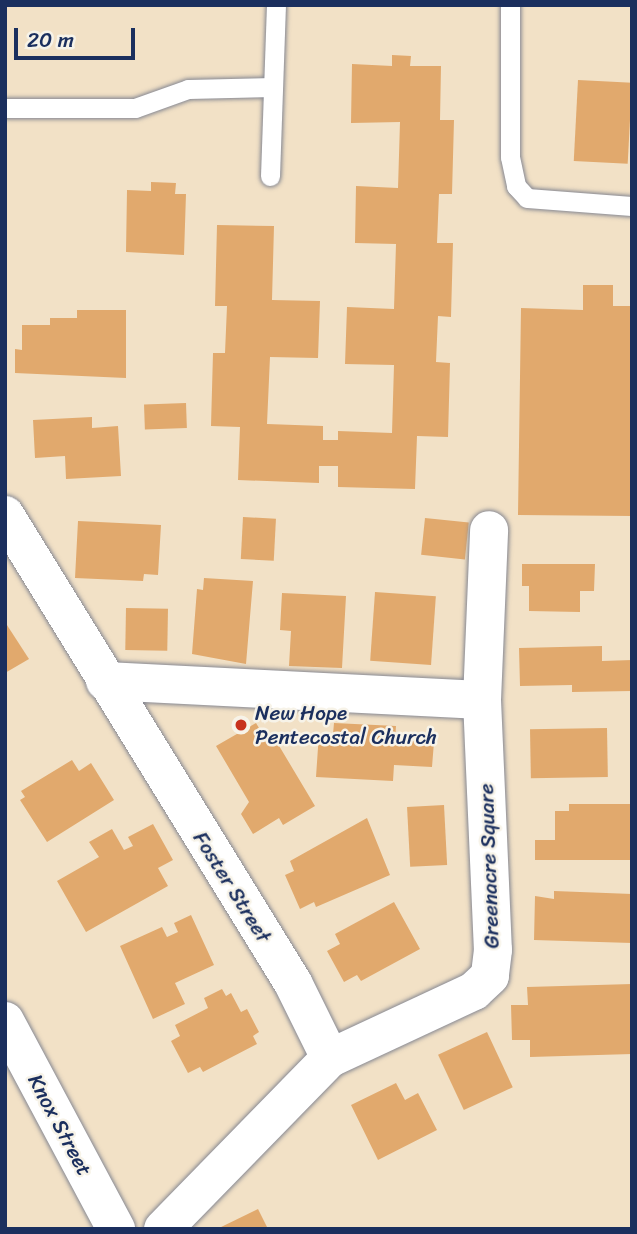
<!DOCTYPE html>
<html>
<head>
<meta charset="utf-8">
<style>
  body { margin:0 }
  #map { position:relative; width:637px; height:1234px; overflow:hidden; background:#f2e1c6; font-family:Sriracha,sans-serif }
  div>[style] { position:absolute }
  .building>* { inset:0; background:#e1a96d; transform-origin:0 0 }
  .roads { filter:drop-shadow(0 0 2px #868892) drop-shadow(0 0 2px #868892) }
  .service>* { height:19px; margin:-9.5px; padding:0 9.5px; transform-origin:9.5px; border-radius:9.5px; background:#fff }
  .minor>* { height:38px; margin:-19px; padding:0 19px; transform-origin:19px; border-radius:19px; background:#fff }
  .dots>* { width:19px; height:19px; translate:-50% -50%; box-sizing:border-box; border:4px solid #f7f3e8; border-radius:50% }
  span { translate:-50% -50%; white-space:nowrap; text-align:center; line-height:1.15; -webkit-text-stroke:5px #f7f3e8; paint-order:stroke }
  .poi-label { font-size:21px; color:#1b2f5e }
  .left { translate:0 -50%; text-align:left }
  .street-label { font-size:21px; color:#1b2f5e }
  .frame { position:absolute; inset:0; border:7px solid #1b2f5e; pointer-events:none }
  .scale { position:absolute; left:14px; top:28px; width:121px; height:32px; box-sizing:border-box; border:4px solid #1b2f5e; border-top:0; padding-left:9px; font-size:21px; line-height:24px; white-space:nowrap; color:#1b2f5e; -webkit-text-stroke:5px #f7f3e8; paint-order:stroke }
</style>
</head>
<body>
<div id="map">
  <div class="building">
    <div style="clip-path:polygon(392px 55px,411px 56px,410px 66px,441px 66px,440px 120px,454px 120px,452px 194px,439px 194px,437px 243px,453px 243px,451px 317px,438px 316px,436px 362px,450px 363px,448px 437px,417px 436px,415px 489px,338px 487px,338px 466px,319px 466px,319px 483px,238px 480px,240px 427px,211px 426px,213px 353px,225px 353px,227px 306px,215px 306px,217px 225px,274px 226px,272px 300px,320px 301px,318px 358px,270px 357px,267px 424px,323px 426px,323px 440px,338px 440px,338px 431px,392px 433px,394px 365px,345px 364px,347px 307px,394px 309px,396px 244px,355px 243px,356px 186px,398px 188px,400px 122px,351px 123px,352px 64px,392px 66px)"></div>
    <div style="left:578px;top:80px;width:54px;height:81px;rotate:3deg"></div>
    <div style="clip-path:polygon(151px 182px,176px 183px,175px 194px,186px 194px,184px 255px,126px 252px,127px 190px,151px 191px)"></div>
    <div style="clip-path:polygon(583px 285px,613px 285px,613px 306px,632px 306px,632px 516px,518px 515px,521px 308px,583px 310px)"></div>
    <div style="clip-path:polygon(77px 310px,126px 310px,126px 378px,15px 373px,15px 349px,22px 350px,22px 325px,50px 325px,50px 318px,77px 318px)"></div>
    <div style="left:186px;top:403px;width:25px;height:42px;rotate:88deg"></div>
    <div style="clip-path:polygon(92px 417px,92px 428px,118px 426px,121px 476px,66px 479px,65px 456px,35px 458px,33px 420px)"></div>
    <div style="left:243px;top:517px;width:33px;height:42px;rotate:3deg"></div>
    <div style="left:425px;top:518px;width:44px;height:37px;rotate:6deg"></div>
    <div style="clip-path:polygon(78px 521px,161px 525px,158px 575px,144px 574px,143px 581px,75px 578px)"></div>
    <div style="clip-path:polygon(522px 564px,595px 564px,594px 591px,580px 591px,580px 612px,529px 611px,529px 586px,522px 586px)"></div>
    <div style="clip-path:polygon(204px 578px,253px 581px,246px 664px,192px 654px,197px 589px,203px 590px)"></div>
    <div style="left:375px;top:592px;width:61px;height:69px;rotate:4deg"></div>
    <div style="clip-path:polygon(282px 593px,346px 596px,342px 668px,289px 666px,291px 631px,280px 630px)"></div>
    <div style="left:126px;top:608px;width:42px;height:42px;rotate:1deg"></div>
    <div style="clip-path:polygon(5px 622px,29px 659px,5px 673px)"></div>
    <div style="clip-path:polygon(602px 646px,602px 661px,632px 660px,632px 691px,572px 692px,572px 685px,520px 686px,519px 648px)"></div>
    <div style="clip-path:polygon(256px 723px,265px 738px,272px 734px,315px 806px,283px 825px,279px 818px,253px 834px,241px 814px,249px 802px,216px 746px)"></div>
    <div style="clip-path:polygon(334px 723px,396px 726px,395px 740px,434px 742px,432px 767px,394px 765px,393px 781px,316px 777px,319px 733px,333px 734px)"></div>
    <div style="left:607px;top:728px;width:49px;height:77px;rotate:89deg"></div>
    <div style="clip-path:polygon(72px 760px,79px 771px,91px 763px,114px 800px,47px 842px,20px 800px,25px 797px,21px 791px)"></div>
    <div style="clip-path:polygon(569px 804px,632px 804px,631px 860px,535px 860px,535px 840px,555px 840px,555px 811px,569px 811px)"></div>
    <div style="left:444px;top:805px;width:60px;height:37px;rotate:87deg"></div>
    <div style="clip-path:polygon(367px 818px,390px 875px,316px 907px,314px 902px,300px 909px,285px 875px,294px 871px,290px 861px)"></div>
    <div style="clip-path:polygon(153px 824px,173px 860px,158px 868px,168px 886px,86px 932px,57px 881px,99px 857px,89px 842px,112px 829px,124px 850px,133px 846px,128px 837px)"></div>
    <div style="clip-path:polygon(554px 891px,632px 894px,632px 943px,534px 940px,535px 896px,554px 899px)"></div>
    <div style="clip-path:polygon(394px 902px,420px 949px,361px 981px,357px 975px,344px 982px,327px 951px,340px 944px,335px 934px)"></div>
    <div style="clip-path:polygon(191px 915px,214px 965px,175px 983px,185px 1004px,153px 1019px,120px 946px,162px 927px,167px 937px,178px 932px,174px 923px)"></div>
    <div style="clip-path:polygon(632px 984px,632px 1054px,530px 1057px,530px 1040px,512px 1040px,511px 1005px,528px 1005px,527px 987px)"></div>
    <div style="clip-path:polygon(222px 989px,226px 996px,231px 993px,241px 1012px,247px 1009px,259px 1032px,253px 1036px,257px 1044px,203px 1072px,200px 1067px,188px 1073px,171px 1041px,180px 1036px,175px 1025px,208px 1008px,204px 998px)"></div>
    <div style="left:487px;top:1032px;width:61px;height:54px;rotate:65deg"></div>
    <div style="clip-path:polygon(396px 1083px,405px 1100px,418px 1093px,437px 1130px,378px 1160px,351px 1105px)"></div>
    <div style="clip-path:polygon(258px 1209px,268px 1229px,217px 1229px)"></div>
  </div>
  <div class="roads">
    <div class="service">
      <div style="left:510px;top:5px;width:152px;rotate:90deg"></div>
      <div style="left:510px;top:157px;width:30px;rotate:78deg"></div>
      <div style="left:516px;top:186px;width:16px;rotate:47deg"></div>
      <div style="left:527px;top:198px;width:105px;rotate:4.4deg"></div>
      <div style="left:5px;top:108px;width:130px"></div>
      <div style="left:135px;top:108px;width:56px;rotate:-19.7deg"></div>
      <div style="left:188px;top:89px;width:85px;rotate:-1.3deg"></div>
      <div style="left:270px;top:176px;width:171px;rotate:-88deg"></div>
    </div>
    <div class="minor">
      <div style="left:5px;top:515px;width:550px;rotate:58.39deg"></div>
      <div style="left:293px;top:983px;width:84px;rotate:63.7deg"></div>
      <div style="left:330px;top:1058px;width:239px;rotate:134.3deg"></div>
      <div style="left:105px;top:681px;width:377px;rotate:2.9deg"></div>
      <div style="left:482px;top:700px;width:250px;rotate:87.5deg"></div>
      <div style="left:493px;top:950px;width:26px;rotate:97deg"></div>
      <div style="left:490px;top:976px;width:22px;rotate:137deg"></div>
      <div style="left:474px;top:991px;width:159px;rotate:155deg"></div>
      <div style="left:482px;top:700px;width:170px;rotate:-87.6deg"></div>
      <div style="left:5px;top:1021px;width:236px;rotate:61.9deg"></div>
    </div>
  </div>
  <div class="dots">
    <div style="left:241px;top:725px;background:#c8321e"></div>
  </div>
  <div class="poi-label">
    <span class="left" style="left:255px;top:725px">New Hope<br>Pentecostal Church</span>
  </div>
  <div class="street-label">
    <span style="left:489px;top:866px;rotate:-92deg">Greenacre Square</span>
    <span style="left:232px;top:887px;rotate:58deg">Foster Street</span>
    <span style="left:60px;top:1125px;rotate:62deg">Knox Street</span>
  </div>
  <div class="frame"></div>
  <div class="scale">20 m</div>
</div>
</body>
</html>
